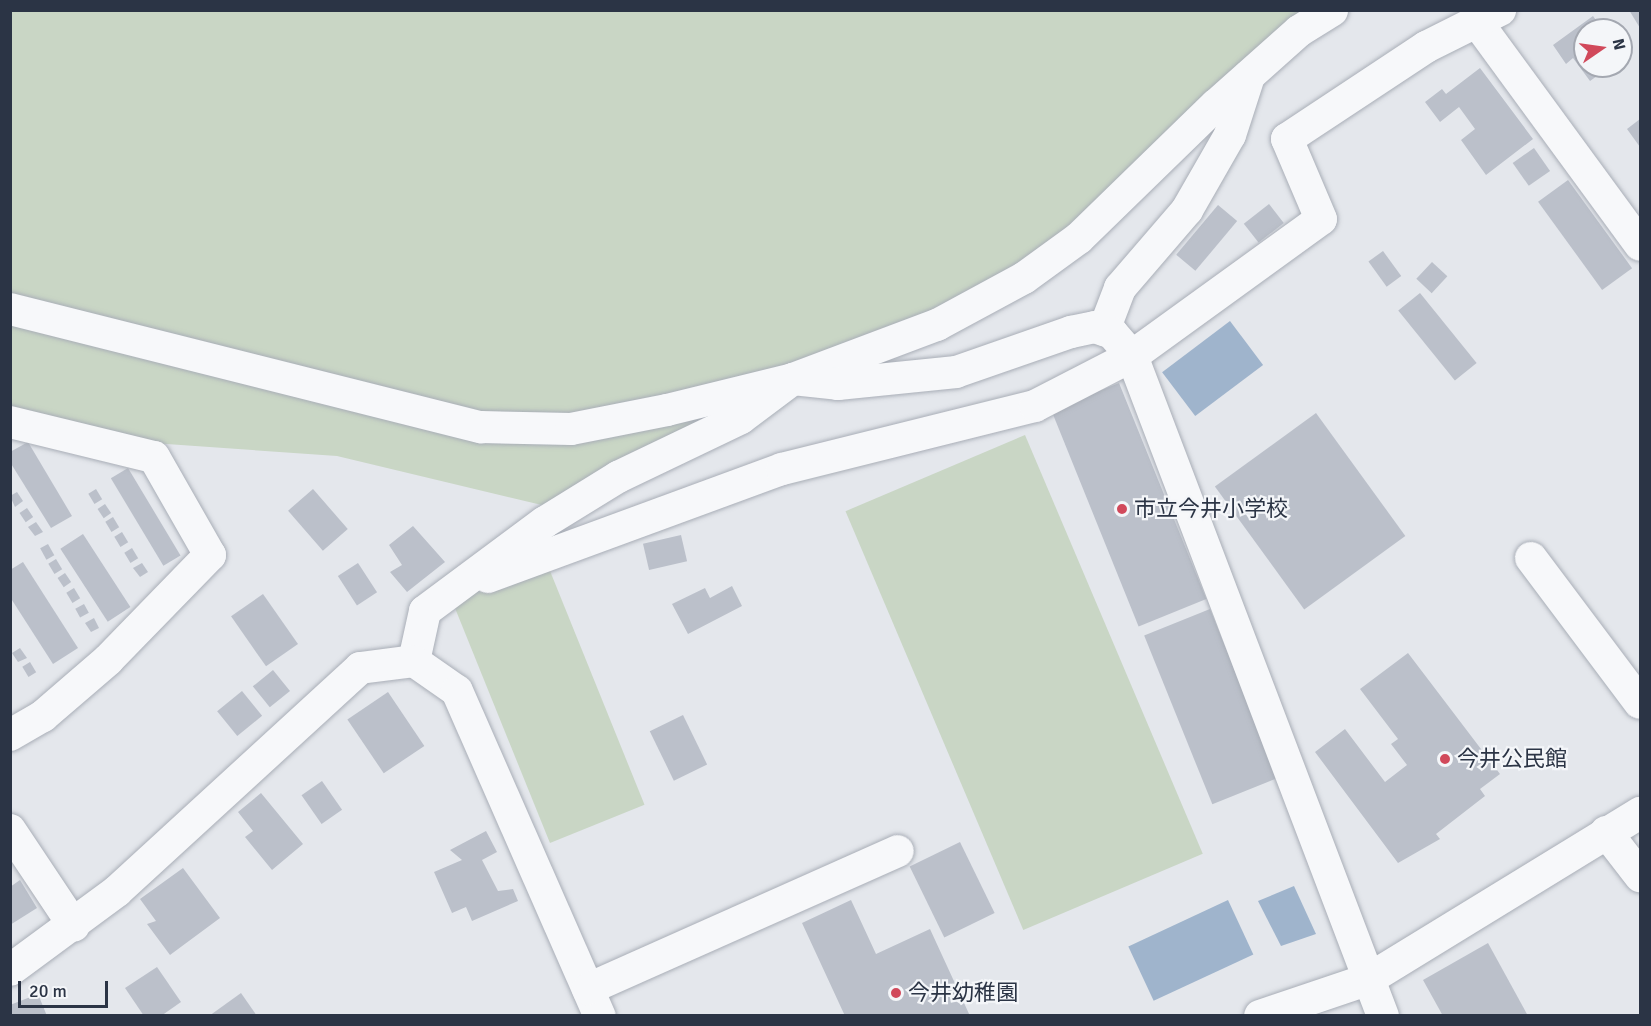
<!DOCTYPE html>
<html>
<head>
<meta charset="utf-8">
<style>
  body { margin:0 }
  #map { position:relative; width:1651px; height:1026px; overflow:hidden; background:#e4e7ec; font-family:Signika,"Noto Sans JP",sans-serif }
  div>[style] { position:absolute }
  .green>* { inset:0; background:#c9d6c5; transform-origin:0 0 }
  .water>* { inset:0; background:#9fb4cc; transform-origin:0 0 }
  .building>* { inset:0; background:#bbc0ca; transform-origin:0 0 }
  .roads { filter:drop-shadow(0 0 2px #a9aeb7) drop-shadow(0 0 2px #a9aeb7) }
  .minor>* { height:32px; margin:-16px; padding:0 16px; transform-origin:16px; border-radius:16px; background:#f7f8fa }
  .dots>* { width:16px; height:16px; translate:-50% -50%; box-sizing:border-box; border:3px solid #f4f6f9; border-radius:50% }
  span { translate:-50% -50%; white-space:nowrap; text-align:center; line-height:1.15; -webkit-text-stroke:4.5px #f4f6f9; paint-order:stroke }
  .poi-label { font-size:22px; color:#2b3445 }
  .left { translate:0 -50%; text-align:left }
  .frame { position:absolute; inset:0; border:12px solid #2b3445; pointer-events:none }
  .north { position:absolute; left:1573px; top:18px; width:60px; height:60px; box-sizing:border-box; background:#f4f6f9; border:2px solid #a4a8b1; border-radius:50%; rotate:77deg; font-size:16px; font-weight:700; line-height:24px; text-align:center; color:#2b3445 }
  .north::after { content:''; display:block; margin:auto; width:21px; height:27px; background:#d1495b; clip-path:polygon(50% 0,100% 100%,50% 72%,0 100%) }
  .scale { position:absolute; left:18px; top:981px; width:90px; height:27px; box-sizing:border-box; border:3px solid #2b3445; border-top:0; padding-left:8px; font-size:18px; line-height:21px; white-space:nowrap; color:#2b3445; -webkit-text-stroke:4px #f4f6f9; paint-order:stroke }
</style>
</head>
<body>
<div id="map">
  <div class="green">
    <div style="clip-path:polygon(11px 11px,1345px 11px,1024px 278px,546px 506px,337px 456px,138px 442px,11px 412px)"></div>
    <div style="left:1025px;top:435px;width:455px;height:195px;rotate:67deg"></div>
    <div style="left:546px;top:561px;width:263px;height:102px;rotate:68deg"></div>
  </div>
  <div class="water">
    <div style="left:1230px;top:321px;width:55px;height:85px;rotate:53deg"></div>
    <div style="clip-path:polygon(1294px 886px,1316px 934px,1281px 946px,1258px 901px)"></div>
    <div style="left:1228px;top:900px;width:60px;height:110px;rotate:65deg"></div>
  </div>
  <div class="building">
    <div style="clip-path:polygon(1629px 10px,1640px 10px,1640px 28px)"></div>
    <div style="clip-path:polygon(1593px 16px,1603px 30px,1585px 30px,1585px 66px,1611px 66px,1590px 81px,1573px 58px,1566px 64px,1553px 45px)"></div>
    <div style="clip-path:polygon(1480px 68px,1533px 139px,1486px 175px,1461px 140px,1475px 129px,1459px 107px,1440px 122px,1425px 102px,1442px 89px,1446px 94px)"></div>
    <div style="clip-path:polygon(1640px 119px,1640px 147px,1627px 129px)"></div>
    <div style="left:1534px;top:148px;width:28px;height:26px;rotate:55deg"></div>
    <div style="left:1568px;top:180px;width:109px;height:37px;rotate:54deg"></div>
    <div style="left:1269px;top:204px;width:24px;height:32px;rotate:52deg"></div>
    <div style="left:1218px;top:205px;width:25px;height:65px;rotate:40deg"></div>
    <div style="left:1383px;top:251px;width:31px;height:18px;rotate:54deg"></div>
    <div style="left:1432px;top:262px;width:21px;height:23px;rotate:43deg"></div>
    <div style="left:1420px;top:293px;width:90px;height:28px;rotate:51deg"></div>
    <div style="left:1119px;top:383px;width:233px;height:73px;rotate:68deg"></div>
    <div style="left:1316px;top:413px;width:152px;height:125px;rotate:54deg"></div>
    <div style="clip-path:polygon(28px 442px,72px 516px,51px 528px,10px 462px,10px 452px)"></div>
    <div style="left:128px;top:468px;width:102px;height:20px;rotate:59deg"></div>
    <div style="left:96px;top:489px;width:12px;height:9px;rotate:59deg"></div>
    <div style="left:313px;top:489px;width:53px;height:33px;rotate:49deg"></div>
    <div style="clip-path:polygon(17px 492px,23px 501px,15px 507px,10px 496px)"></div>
    <div style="left:105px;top:504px;width:11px;height:9px;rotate:56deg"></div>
    <div style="left:27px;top:508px;width:11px;height:9px;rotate:56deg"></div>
    <div style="left:113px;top:517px;width:12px;height:9px;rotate:59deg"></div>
    <div style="clip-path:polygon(36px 522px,43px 532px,35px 536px,28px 527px)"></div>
    <div style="clip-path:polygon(413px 526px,445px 562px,407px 592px,390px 572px,402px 565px,389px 545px)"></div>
    <div style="left:122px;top:532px;width:12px;height:9px;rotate:59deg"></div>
    <div style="left:83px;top:534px;width:87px;height:27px;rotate:57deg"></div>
    <div style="left:681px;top:535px;width:27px;height:39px;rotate:77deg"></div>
    <div style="left:48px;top:544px;width:13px;height:9px;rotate:61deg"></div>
    <div style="left:132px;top:548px;width:12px;height:9px;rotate:59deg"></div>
    <div style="left:56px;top:559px;width:12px;height:9px;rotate:59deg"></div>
    <div style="clip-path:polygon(23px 562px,78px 648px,53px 664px,10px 597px,10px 570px)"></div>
    <div style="clip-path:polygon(142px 563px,148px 572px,140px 577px,133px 568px)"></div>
    <div style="left:358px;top:563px;width:35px;height:24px;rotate:57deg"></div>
    <div style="left:65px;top:573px;width:11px;height:9px;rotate:56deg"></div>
    <div style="clip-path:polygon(732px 586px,742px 606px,688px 634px,672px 604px,705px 588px,710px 598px)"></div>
    <div style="left:74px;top:588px;width:12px;height:9px;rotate:59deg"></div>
    <div style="left:263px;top:594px;width:61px;height:39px;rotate:55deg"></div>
    <div style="left:84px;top:604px;width:10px;height:10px;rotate:61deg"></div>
    <div style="left:1210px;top:609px;width:182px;height:71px;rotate:68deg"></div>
    <div style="clip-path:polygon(94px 618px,99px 628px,91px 632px,85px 623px)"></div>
    <div style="clip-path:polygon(20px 648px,27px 658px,18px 662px,12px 653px)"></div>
    <div style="clip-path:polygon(1408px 653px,1500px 774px,1480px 789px,1485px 796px,1436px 834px,1440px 839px,1398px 863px,1315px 752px,1345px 729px,1385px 782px,1407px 765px,1391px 744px,1398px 739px,1360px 689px)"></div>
    <div style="left:30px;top:662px;width:12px;height:9px;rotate:59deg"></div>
    <div style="left:273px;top:670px;width:27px;height:26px;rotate:51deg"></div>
    <div style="left:242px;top:691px;width:32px;height:32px;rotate:51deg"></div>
    <div style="left:388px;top:692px;width:65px;height:49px;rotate:56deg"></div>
    <div style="left:683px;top:715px;width:55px;height:37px;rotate:64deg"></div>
    <div style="left:322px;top:781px;width:35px;height:25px;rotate:55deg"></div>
    <div style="clip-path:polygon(261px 793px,303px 844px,272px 870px,245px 837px,253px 831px,238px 812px)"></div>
    <div style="clip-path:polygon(486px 831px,497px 852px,482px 860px,498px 891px,513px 889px,518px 901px,472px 921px,466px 907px,452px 913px,434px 872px,462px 860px,450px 850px)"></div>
    <div style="left:960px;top:842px;width:79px;height:56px;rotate:64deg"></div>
    <div style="clip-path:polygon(183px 868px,220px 918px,170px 955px,147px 924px,156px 921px,140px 899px)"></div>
    <div style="clip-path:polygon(20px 880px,37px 908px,10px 925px,10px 887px)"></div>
    <div style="clip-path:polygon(851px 900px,876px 954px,930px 929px,970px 1016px,845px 1016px,802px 923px)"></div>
    <div style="clip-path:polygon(1488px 943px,1528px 1016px,1443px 1016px,1423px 980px)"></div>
    <div style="clip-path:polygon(157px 967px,181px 1002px,161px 1016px,144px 1016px,125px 988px)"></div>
    <div style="clip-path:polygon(241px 993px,257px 1016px,209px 1016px)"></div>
    <div style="clip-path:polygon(38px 994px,47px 1016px,10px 1016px,10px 1005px)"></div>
  </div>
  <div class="roads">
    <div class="minor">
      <div style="left:1477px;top:22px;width:276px;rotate:53.8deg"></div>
      <div style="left:10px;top:309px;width:486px;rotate:14.1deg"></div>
      <div style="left:481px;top:427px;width:90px;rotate:1.3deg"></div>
      <div style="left:571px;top:429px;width:98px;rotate:-11.2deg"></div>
      <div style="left:667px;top:410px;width:130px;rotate:-13.8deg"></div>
      <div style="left:793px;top:379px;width:154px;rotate:-20.6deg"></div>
      <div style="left:937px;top:325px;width:99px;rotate:-28.4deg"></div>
      <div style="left:1024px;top:278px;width:68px;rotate:-36deg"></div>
      <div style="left:1079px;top:238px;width:191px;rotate:-44.2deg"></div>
      <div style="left:1216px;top:105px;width:111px;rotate:-41.7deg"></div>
      <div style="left:1299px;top:31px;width:39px;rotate:-32deg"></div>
      <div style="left:1104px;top:330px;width:45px;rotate:-69.1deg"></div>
      <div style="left:1120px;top:288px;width:103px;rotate:-49.3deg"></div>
      <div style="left:1187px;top:210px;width:86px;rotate:-60.2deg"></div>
      <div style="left:1230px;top:135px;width:62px;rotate:-72.1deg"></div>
      <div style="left:10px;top:422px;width:148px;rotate:13.7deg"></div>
      <div style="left:154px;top:457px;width:113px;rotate:60.3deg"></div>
      <div style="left:210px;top:555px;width:146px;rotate:134.2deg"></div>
      <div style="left:108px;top:660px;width:86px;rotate:139.3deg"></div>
      <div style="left:43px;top:716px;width:38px;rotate:150deg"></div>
      <div style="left:1531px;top:558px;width:181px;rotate:53.1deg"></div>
      <div style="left:488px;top:577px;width:313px;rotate:-20.2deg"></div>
      <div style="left:782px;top:469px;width:261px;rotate:-14deg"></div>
      <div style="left:1035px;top:406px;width:109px;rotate:-27.3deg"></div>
      <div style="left:1132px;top:356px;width:233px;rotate:-35.9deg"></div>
      <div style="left:1321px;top:219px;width:87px;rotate:-113deg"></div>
      <div style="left:1287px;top:139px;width:167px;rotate:-33.5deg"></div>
      <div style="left:1426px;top:47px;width:83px;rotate:-26.6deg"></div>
      <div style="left:414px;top:661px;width:51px;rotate:-77.6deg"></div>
      <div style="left:425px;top:611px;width:149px;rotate:-36.6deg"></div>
      <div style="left:545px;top:522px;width:86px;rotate:-31.7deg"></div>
      <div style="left:618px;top:477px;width:136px;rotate:-25.6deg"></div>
      <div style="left:741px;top:418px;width:65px;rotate:-36.9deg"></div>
      <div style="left:793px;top:379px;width:45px;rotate:6.3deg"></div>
      <div style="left:838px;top:384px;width:119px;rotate:-5.8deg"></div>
      <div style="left:956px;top:372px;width:122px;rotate:-19.2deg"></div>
      <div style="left:1071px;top:332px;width:25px;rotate:-12deg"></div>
      <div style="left:1095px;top:327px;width:18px;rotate:19deg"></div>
      <div style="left:1112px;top:333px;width:30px;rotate:49deg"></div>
      <div style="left:1132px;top:356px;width:706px;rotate:69.18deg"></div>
      <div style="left:10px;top:830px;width:115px;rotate:56.3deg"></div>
      <div style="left:1606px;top:832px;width:56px;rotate:52.3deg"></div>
      <div style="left:10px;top:970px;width:133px;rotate:-36.4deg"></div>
      <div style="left:117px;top:891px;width:330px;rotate:-42.5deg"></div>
      <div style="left:360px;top:668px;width:54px;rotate:-7.4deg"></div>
      <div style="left:414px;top:661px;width:52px;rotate:34.9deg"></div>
      <div style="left:457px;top:691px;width:355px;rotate:66.3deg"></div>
      <div style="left:588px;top:989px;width:339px;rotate:-24deg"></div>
      <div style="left:1260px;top:1016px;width:115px;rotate:-18.7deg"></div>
      <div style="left:1369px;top:979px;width:318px;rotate:-31.5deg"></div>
    </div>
  </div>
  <div class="dots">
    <div style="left:1122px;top:509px;background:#d1495b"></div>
    <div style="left:1445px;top:759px;background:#d1495b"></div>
    <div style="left:896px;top:993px;background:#d1495b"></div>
  </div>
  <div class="poi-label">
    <span class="left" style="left:1134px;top:509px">市立今井小学校</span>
    <span class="left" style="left:1457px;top:759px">今井公民館</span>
    <span class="left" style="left:908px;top:993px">今井幼稚園</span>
  </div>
  <div class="frame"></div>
  <div class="north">N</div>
  <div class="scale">20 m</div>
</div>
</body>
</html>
